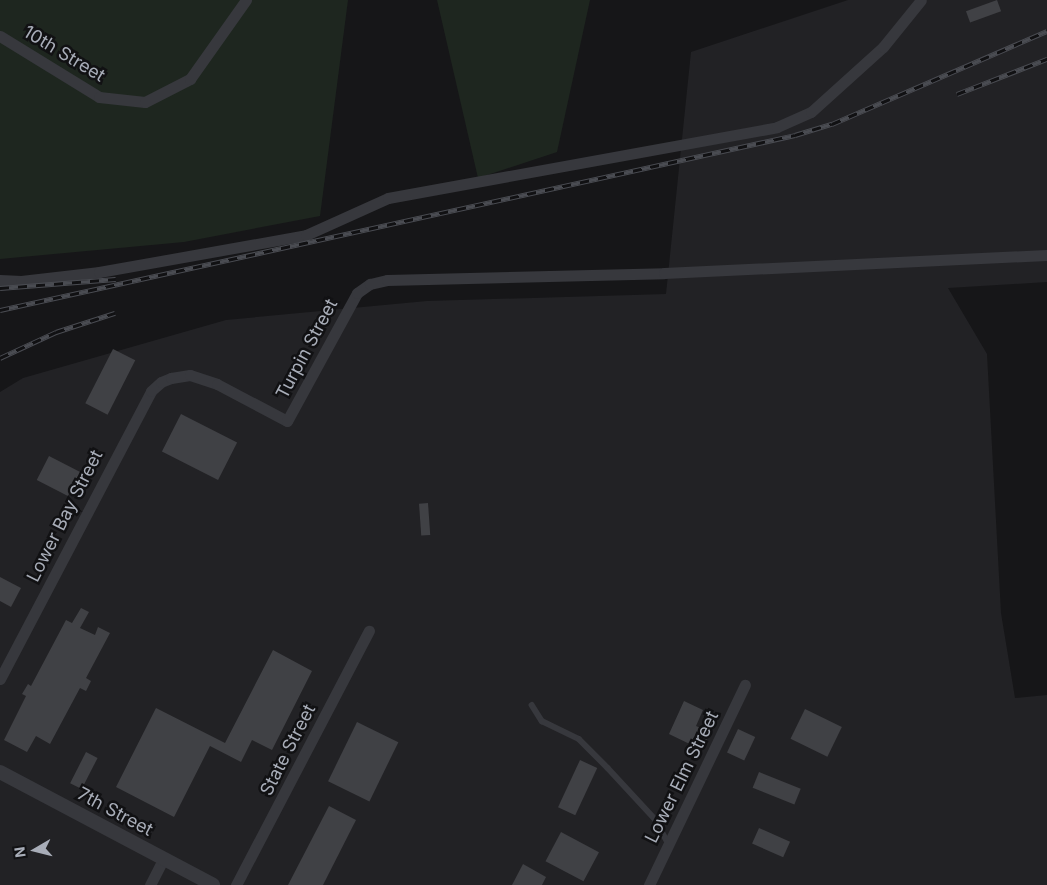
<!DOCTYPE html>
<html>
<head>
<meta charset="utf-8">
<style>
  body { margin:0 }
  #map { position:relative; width:1047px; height:885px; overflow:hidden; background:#161618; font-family:Inter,sans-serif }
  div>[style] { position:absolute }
  .built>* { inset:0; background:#222225 }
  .green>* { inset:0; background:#1e261f }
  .building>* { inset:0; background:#404145; transform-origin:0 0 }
  .service>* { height:5.5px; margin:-2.75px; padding:0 2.75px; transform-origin:2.75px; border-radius:2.75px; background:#37383d }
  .minor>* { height:11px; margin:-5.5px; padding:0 5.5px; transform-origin:5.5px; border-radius:5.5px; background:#37383d }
  .tertiary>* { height:14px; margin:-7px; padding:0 7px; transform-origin:7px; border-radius:7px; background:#37383d }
  .rail>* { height:5px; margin-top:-2.5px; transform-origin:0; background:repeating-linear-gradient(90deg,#111113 0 9px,#4a4c52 0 18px); box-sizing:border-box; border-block:1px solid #4a4c52 }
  span { translate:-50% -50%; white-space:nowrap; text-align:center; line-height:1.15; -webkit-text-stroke:5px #111113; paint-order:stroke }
  .street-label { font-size:18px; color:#a8adb8 }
  .north { position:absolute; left:10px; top:825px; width:50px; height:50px; -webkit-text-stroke:4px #111113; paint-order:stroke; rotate:262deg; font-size:14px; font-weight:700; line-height:20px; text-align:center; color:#a8adb8 }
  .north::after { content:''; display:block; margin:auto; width:18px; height:22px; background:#a8adb8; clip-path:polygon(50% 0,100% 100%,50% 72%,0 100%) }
</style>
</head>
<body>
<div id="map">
  <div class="built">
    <div style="clip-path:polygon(848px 0,1047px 0,1047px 282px,948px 288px,987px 354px,1001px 613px,1015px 698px,1047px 695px,1047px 885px,0 885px,0 392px,23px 378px,226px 320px,427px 301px,666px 294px,691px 52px)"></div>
  </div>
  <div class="green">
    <div style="clip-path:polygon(0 0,348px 0,320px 216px,184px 242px,0 259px)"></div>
    <div style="clip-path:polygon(437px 0,590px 0,557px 152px,478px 178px)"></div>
  </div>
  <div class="building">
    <div style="left:997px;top:0;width:12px;height:33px;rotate:70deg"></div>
    <div style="left:113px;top:349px;width:25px;height:61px;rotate:27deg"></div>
    <div style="left:181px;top:414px;width:63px;height:42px;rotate:27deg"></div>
    <div style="left:49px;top:456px;width:35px;height:27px;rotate:27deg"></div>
    <div style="left:428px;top:503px;width:32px;height:9px;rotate:86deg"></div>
    <div style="clip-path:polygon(0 577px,21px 588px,11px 607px,0 601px)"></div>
    <div style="clip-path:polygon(81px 608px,89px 612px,80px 628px,95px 635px,98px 627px,110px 633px,86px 678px,91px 681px,86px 691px,80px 688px,50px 744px,36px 736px,27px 752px,4px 740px,26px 696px,22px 694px,28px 684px,31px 686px,66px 620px,72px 623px)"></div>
    <div style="clip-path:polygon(273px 650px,312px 671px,272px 750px,252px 740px,241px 762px,210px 746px,174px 817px,116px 787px,156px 708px,225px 743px)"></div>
    <div style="clip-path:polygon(684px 701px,703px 710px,696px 726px,710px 732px,702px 750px,669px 734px)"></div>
    <div style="left:805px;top:709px;width:41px;height:33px;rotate:26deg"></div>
    <div style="left:357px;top:722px;width:46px;height:66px;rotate:26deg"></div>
    <div style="left:738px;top:729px;width:19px;height:26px;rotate:25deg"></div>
    <div style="left:86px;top:752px;width:13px;height:35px;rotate:27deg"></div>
    <div style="left:580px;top:760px;width:19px;height:52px;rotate:25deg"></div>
    <div style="left:759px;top:772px;width:45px;height:17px;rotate:22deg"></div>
    <div style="clip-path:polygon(329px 806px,356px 820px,323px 885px,288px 885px)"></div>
    <div style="left:759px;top:828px;width:34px;height:17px;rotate:24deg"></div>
    <div style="left:561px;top:832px;width:43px;height:33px;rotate:28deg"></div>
    <div style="clip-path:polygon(523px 864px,546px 877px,542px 885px,512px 885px)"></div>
  </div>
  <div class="service">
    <div style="left:532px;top:705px;width:19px;rotate:58deg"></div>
    <div style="left:542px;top:721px;width:41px;rotate:25.9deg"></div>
    <div style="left:579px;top:739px;width:41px;rotate:45deg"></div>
    <div style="left:608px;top:768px;width:69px;rotate:47.3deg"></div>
    <div style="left:655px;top:819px;width:29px;rotate:61deg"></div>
  </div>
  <div class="minor">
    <div style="left:0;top:36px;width:116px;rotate:31.6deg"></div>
    <div style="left:99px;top:97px;width:46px;rotate:6.2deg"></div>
    <div style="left:145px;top:102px;width:51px;rotate:-27.1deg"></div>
    <div style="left:190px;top:79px;width:97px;rotate:-54.7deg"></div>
    <div style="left:0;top:280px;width:21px;rotate:3deg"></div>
    <div style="left:21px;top:281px;width:79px;rotate:-6.6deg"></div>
    <div style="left:99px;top:272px;width:210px;rotate:-10.1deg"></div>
    <div style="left:306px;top:235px;width:90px;rotate:-24.3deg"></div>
    <div style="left:388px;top:198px;width:395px;rotate:-10.3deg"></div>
    <div style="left:777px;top:127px;width:37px;rotate:-24deg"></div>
    <div style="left:811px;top:112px;width:97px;rotate:-42.1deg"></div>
    <div style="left:883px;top:47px;width:60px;rotate:-51deg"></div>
    <div style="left:0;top:679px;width:325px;rotate:-62.3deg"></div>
    <div style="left:151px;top:391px;width:13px;rotate:-42deg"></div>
    <div style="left:161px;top:382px;width:11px;rotate:-22deg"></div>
    <div style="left:171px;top:378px;width:19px;rotate:-9deg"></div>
    <div style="left:190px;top:375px;width:28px;rotate:18deg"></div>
    <div style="left:217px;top:384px;width:79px;rotate:27.9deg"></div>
    <div style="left:287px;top:421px;width:146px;rotate:-61.3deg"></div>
    <div style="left:357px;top:293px;width:16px;rotate:-35deg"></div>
    <div style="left:370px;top:284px;width:17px;rotate:-13deg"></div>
    <div style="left:387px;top:280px;width:277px;rotate:-1.4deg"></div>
    <div style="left:664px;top:273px;width:383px;rotate:-2.7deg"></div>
    <div style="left:150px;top:885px;width:29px;rotate:-63deg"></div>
    <div style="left:236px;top:885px;width:287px;rotate:-62.4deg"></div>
    <div style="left:649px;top:885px;width:222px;rotate:-64.4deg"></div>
  </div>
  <div class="tertiary">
    <div style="left:0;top:772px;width:241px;rotate:27.9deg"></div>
  </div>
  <div class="rail">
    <div style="left:957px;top:94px;width:97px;rotate:-21.3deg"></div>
    <div style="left:0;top:288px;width:116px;rotate:-4.4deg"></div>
    <div style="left:0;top:310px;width:814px;rotate:-12.41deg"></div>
    <div style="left:795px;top:135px;width:39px;rotate:-17deg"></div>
    <div style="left:832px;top:124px;width:234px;rotate:-23.4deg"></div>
    <div style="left:0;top:358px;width:62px;rotate:-24.9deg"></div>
    <div style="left:56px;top:332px;width:62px;rotate:-17.9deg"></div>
  </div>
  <div class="street-label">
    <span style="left:64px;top:54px;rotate:31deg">10th Street</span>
    <span style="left:307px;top:349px;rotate:-62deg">Turpin Street</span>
    <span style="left:65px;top:516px;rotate:-63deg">Lower Bay Street</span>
    <span style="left:288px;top:750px;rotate:-63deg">State Street</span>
    <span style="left:682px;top:777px;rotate:-64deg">Lower Elm Street</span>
    <span style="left:115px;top:812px;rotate:28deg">7th Street</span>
  </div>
  <div class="north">N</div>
</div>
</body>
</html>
